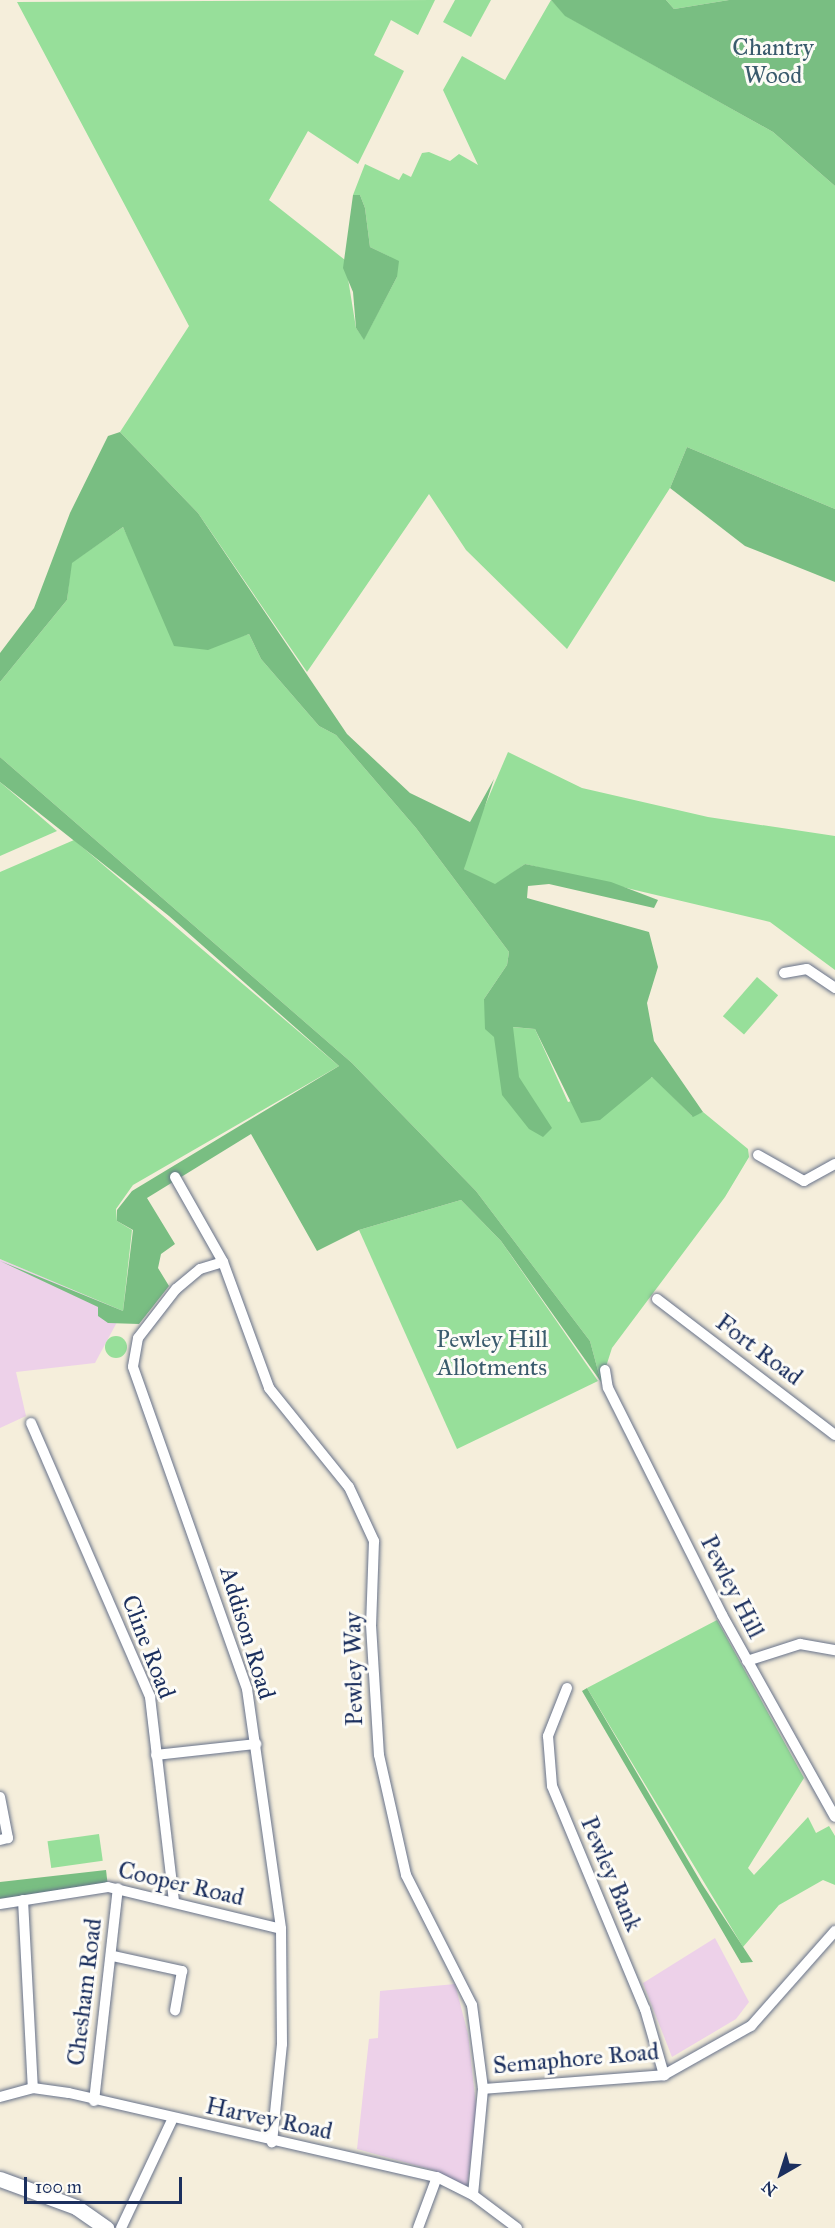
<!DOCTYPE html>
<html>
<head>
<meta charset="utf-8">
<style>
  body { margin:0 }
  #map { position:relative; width:835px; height:2228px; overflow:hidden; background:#f5eedb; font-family:"IM FELL Great Primer",serif }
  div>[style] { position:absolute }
  .built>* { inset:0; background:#edd1e9 }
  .green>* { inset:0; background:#97df9a; transform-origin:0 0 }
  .round { border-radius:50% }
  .forest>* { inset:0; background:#79be82 }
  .roads { filter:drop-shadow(0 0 2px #67728a) drop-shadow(0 0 2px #67728a) }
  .street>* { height:10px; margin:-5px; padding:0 5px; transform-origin:5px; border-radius:5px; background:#fff }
  .primary>* { height:15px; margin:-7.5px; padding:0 7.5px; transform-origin:7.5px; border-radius:7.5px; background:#fff }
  span { translate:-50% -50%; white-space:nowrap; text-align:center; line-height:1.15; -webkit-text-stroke:6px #fdfcf7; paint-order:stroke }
  .park-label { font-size:24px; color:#3a5b6d }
  .street-label { font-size:24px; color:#1b2f5e }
  .north { position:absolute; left:751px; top:2144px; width:60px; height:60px; -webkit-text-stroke:4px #fdfcf7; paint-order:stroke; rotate:219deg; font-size:16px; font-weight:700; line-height:24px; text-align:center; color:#1b2f5e }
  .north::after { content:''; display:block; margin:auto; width:21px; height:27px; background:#1b2f5e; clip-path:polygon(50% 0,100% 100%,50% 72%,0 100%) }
  .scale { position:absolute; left:24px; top:2177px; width:158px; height:27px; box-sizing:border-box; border:3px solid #1b2f5e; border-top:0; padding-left:8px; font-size:18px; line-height:21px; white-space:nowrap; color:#1b2f5e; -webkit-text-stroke:4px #fdfcf7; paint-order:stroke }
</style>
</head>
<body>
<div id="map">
  <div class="built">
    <div style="clip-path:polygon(0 1259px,123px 1311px,95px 1363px,16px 1372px,26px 1416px,0 1428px)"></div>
    <div style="clip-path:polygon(715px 1938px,749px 2002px,736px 2019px,672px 2057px,643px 1983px)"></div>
    <div style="clip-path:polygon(455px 1984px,468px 2034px,477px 2114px,467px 2187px,433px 2170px,357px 2149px,369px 2039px,378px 2038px,380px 1991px)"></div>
  </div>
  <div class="green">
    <div style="clip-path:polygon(435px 0,418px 35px,391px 20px,374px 55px,404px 71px,358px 164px,308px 131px,269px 200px,345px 260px,356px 328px,364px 339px,397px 277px,390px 257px,370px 247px,365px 208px,360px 195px,353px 195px,365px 164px,399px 180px,403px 173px,411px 177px,422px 153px,429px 152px,450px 161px,459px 154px,478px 165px,443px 90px,462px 56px,505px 80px,551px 0,566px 16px,773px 132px,835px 186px,835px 509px,687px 447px,670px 488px,567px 649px,466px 550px,429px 494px,307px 672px,198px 513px,120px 432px,189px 326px,17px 2px)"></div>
    <div style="clip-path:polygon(455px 0,491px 0,471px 37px,443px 22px)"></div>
    <div style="clip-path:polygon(666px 0,729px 0,674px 9px)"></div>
    <div style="clip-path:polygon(123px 527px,144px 571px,236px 638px,249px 634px,261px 659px,319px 726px,336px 735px,416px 828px,509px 952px,507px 965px,484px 999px,512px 1027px,535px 1029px,568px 1102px,653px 1077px,692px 1116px,703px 1112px,748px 1149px,749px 1157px,725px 1197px,612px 1348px,601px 1382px,590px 1341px,476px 1191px,352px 1063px,0 757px,0 682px,67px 600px,71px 563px)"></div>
    <div style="clip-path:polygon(508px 752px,582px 788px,708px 817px,835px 836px,835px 970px,770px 922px,525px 864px,495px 885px,464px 869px,466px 850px)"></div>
    <div style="clip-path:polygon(0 782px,57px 831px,0 856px)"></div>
    <div style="clip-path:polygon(74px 840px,339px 1066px,133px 1185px,116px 1209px,117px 1221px,132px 1230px,123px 1311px,0 1259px,0 872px)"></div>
    <div style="left:757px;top:977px;width:28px;height:52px;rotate:41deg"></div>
    <div style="clip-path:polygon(461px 1200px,501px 1241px,598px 1381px,457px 1449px,359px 1230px)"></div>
    <div class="round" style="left:105px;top:1336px;width:22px;height:22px"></div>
    <div style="clip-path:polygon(717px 1620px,804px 1778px,748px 1868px,754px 1875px,808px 1817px,816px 1833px,829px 1826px,835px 1836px,835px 1885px,823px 1880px,779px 1905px,743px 1947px,587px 1688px)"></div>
    <div style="left:99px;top:1834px;width:27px;height:52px;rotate:82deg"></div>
  </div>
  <div class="forest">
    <div style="clip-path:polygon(551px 0,666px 0,674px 9px,729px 0,835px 0,835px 186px,773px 132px,565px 16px)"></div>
    <div style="clip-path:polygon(353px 195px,360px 195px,365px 208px,370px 247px,399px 261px,397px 277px,364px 340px,356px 328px,353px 292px,343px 268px)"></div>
    <div style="clip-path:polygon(120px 432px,198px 513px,347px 734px,410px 793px,470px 822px,494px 779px,464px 869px,495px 884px,525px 864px,611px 882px,658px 900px,654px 908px,549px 884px,528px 886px,527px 898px,649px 932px,658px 967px,647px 1003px,654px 1041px,703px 1112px,693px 1117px,652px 1077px,600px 1120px,581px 1123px,535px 1029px,513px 1027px,519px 1077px,552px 1128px,543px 1137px,529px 1129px,502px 1095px,494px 1037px,485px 1029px,484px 999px,507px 965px,509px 952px,416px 828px,336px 735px,319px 726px,261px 659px,249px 634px,208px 650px,174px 646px,123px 527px,72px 563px,67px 600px,0 682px,0 653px,34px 608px,70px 513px,108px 436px)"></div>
    <div style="clip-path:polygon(687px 447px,835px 509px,835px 582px,745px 546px,670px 488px)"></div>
    <div style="clip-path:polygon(0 757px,352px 1063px,476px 1191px,590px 1341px,601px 1382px,501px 1241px,461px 1200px,359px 1230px,317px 1251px,251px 1134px,147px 1198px,175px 1244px,161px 1254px,158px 1268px,169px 1286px,139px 1324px,108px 1323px,98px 1316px,98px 1307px,0 1261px,123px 1311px,133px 1230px,117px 1221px,117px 1210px,132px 1191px,339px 1066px,169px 916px,0 782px)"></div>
    <div style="clip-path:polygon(587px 1688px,702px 1884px,753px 1962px,741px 1963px,582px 1691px)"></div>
    <div style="clip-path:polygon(106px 1870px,108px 1887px,0 1904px,0 1882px)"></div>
  </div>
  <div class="roads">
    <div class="street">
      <div style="left:784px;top:973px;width:23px;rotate:-10deg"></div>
      <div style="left:807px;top:969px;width:34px;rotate:34deg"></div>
      <div style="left:758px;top:1155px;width:53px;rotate:29.5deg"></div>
      <div style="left:804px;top:1181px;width:35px;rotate:-29deg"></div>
      <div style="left:175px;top:1177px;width:98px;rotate:60.5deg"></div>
      <div style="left:223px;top:1262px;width:134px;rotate:69.9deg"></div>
      <div style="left:269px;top:1388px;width:127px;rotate:51.1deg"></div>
      <div style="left:349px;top:1487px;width:60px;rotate:65.2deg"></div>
      <div style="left:374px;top:1541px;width:84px;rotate:92deg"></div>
      <div style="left:371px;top:1625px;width:130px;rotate:86.5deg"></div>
      <div style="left:379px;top:1755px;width:123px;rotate:77.3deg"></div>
      <div style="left:406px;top:1875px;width:146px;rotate:63.1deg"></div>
      <div style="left:472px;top:2005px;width:85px;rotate:82.5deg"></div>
      <div style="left:483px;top:2089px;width:106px;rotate:95.4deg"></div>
      <div style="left:223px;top:1262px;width:24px;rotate:163deg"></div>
      <div style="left:200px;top:1269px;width:31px;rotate:140deg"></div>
      <div style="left:176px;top:1289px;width:62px;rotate:127.8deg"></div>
      <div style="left:138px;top:1338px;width:29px;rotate:100deg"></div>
      <div style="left:133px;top:1367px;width:342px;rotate:70.5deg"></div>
      <div style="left:247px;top:1689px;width:242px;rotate:81.9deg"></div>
      <div style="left:281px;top:1929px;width:115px;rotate:89.5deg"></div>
      <div style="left:282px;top:2044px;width:99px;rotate:95.8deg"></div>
      <div style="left:657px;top:1299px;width:224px;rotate:37.4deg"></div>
      <div style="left:605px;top:1370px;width:18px;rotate:81deg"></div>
      <div style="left:608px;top:1388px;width:254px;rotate:63.3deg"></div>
      <div style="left:722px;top:1615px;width:231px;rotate:60.8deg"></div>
      <div style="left:31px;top:1423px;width:299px;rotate:66.5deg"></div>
      <div style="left:150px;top:1697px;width:205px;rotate:83.3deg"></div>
      <div style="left:747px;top:1661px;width:56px;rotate:-17.8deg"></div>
      <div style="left:800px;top:1644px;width:36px;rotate:10deg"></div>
      <div style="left:567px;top:1688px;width:52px;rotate:111.6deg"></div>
      <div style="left:548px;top:1736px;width:50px;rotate:85.4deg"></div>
      <div style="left:552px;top:1786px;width:242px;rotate:67.4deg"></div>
      <div style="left:645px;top:2009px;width:69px;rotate:73.9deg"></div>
      <div style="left:156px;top:1755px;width:101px;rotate:-6.3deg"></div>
      <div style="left:0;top:1797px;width:42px;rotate:79deg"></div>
      <div style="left:8px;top:1838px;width:8px;rotate:166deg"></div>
      <div style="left:23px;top:1900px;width:188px;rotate:87deg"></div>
      <div style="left:0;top:1904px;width:109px;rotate:-8.9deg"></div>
      <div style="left:108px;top:1887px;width:178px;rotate:13.6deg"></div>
      <div style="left:113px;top:1956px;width:71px;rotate:12.3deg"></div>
      <div style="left:182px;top:1971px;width:40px;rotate:100deg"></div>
      <div style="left:483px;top:2089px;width:182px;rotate:-4.4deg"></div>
      <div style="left:664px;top:2075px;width:100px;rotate:-29.4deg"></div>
      <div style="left:751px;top:2026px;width:127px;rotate:-48.5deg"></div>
      <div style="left:0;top:2097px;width:34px;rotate:-15deg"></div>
      <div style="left:33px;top:2088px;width:36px;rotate:8deg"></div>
      <div style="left:69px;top:2093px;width:377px;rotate:12.9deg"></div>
      <div style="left:437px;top:2177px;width:40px;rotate:26.6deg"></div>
      <div style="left:473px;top:2195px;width:55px;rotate:36.9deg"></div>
      <div style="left:94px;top:2101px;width:214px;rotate:-83.6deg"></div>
      <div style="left:121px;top:2228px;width:119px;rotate:-64.7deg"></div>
      <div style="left:418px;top:2228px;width:54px;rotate:-69.6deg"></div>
    </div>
    <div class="primary">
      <div style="left:0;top:2179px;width:81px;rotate:20.2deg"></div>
      <div style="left:76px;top:2207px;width:37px;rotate:35deg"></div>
    </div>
  </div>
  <div class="park-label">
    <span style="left:773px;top:62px">Chantry<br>Wood</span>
    <span style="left:492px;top:1354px">Pewley Hill<br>Allotments</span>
  </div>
  <div class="street-label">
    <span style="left:759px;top:1350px;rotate:37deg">Fort Road</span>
    <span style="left:732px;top:1587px;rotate:63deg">Pewley Hill</span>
    <span style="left:247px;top:1633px;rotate:73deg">Addison Road</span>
    <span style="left:148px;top:1647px;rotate:69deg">Cline Road</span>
    <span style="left:354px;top:1669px;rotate:-91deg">Pewley Way</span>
    <span style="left:611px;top:1874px;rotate:67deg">Pewley Bank</span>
    <span style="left:181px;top:1884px;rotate:13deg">Cooper Road</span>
    <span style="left:85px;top:1992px;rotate:-83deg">Chesham Road</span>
    <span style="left:576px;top:2059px;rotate:-5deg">Semaphore Road</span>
    <span style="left:269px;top:2119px;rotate:12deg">Harvey Road</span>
  </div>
  <div class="north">N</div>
  <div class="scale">100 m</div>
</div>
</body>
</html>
